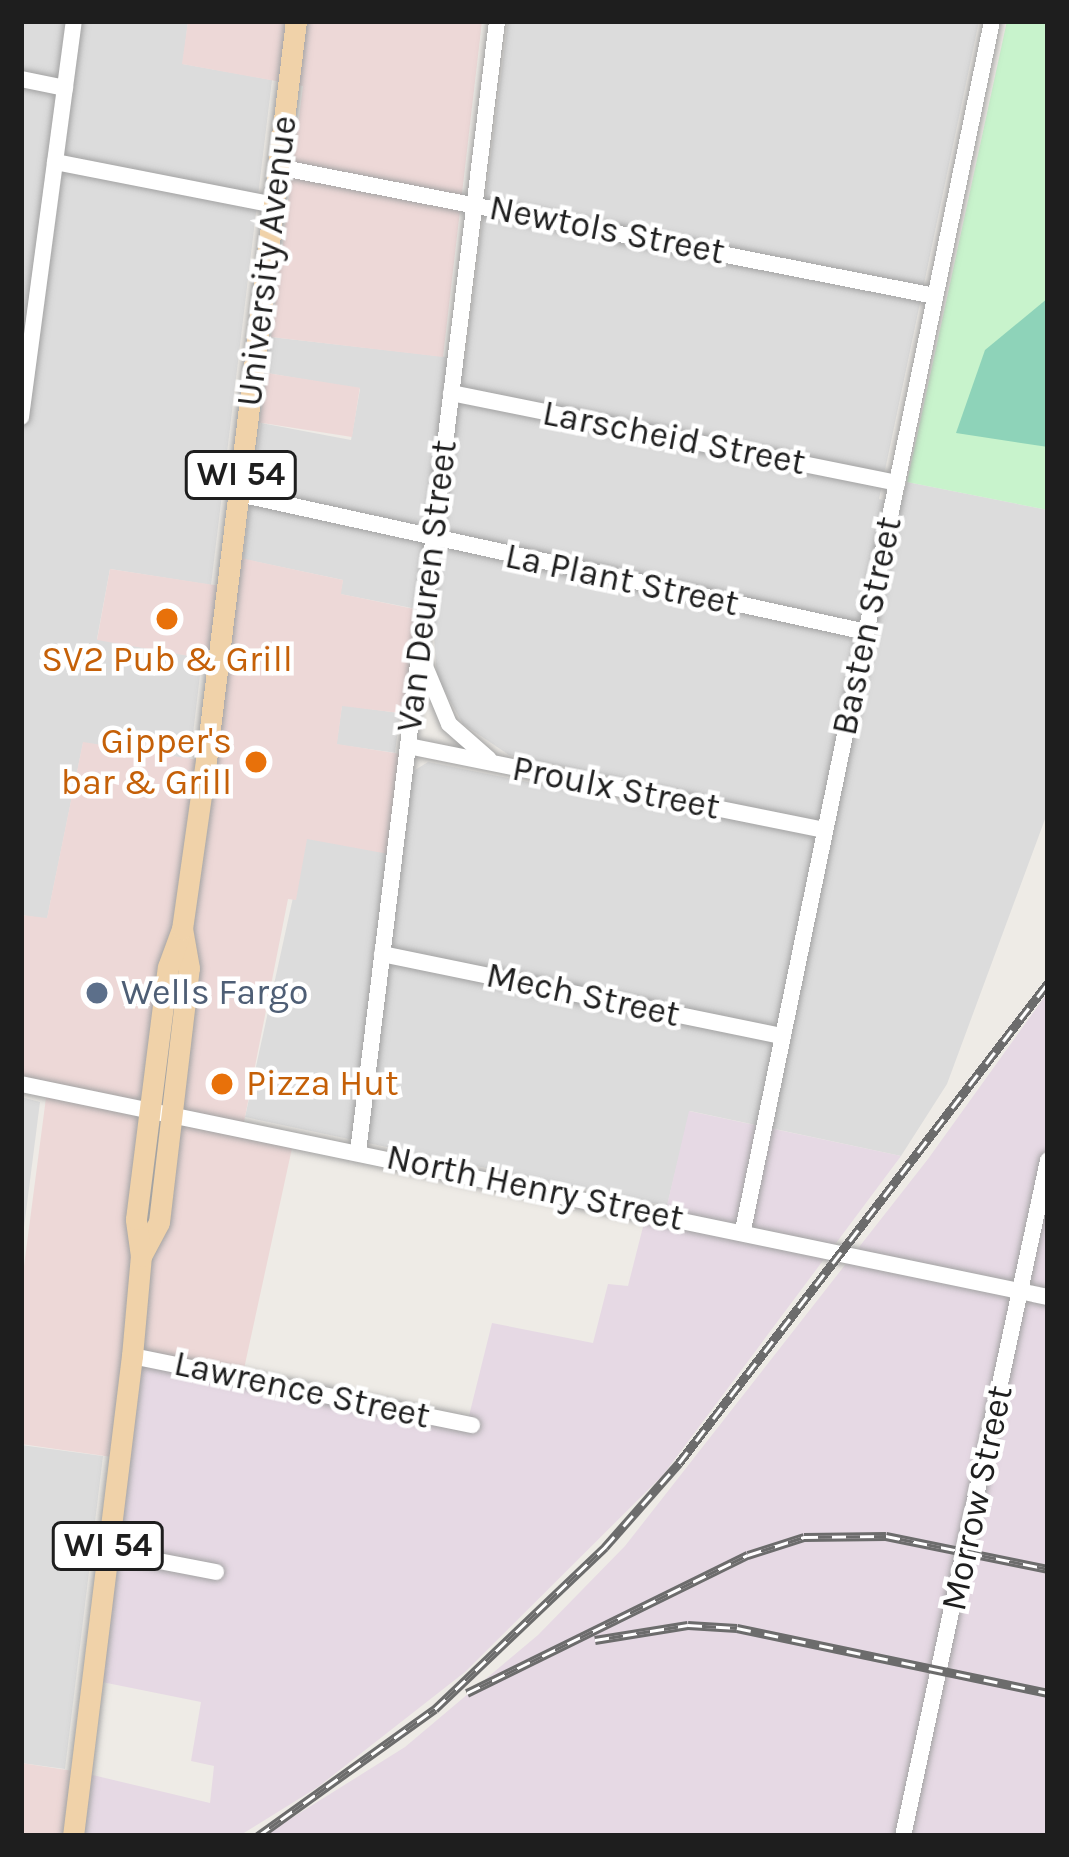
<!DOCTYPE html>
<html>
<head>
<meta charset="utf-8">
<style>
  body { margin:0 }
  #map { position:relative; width:1069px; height:1857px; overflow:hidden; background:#eeebe6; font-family:Karla,sans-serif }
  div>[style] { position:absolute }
  .residential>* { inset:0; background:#dcdcdc; transform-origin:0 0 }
  .commercial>* { inset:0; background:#edd8d7; transform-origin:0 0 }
  .industrial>* { inset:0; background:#e6d9e4 }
  .park>* { inset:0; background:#c8f3cc }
  .pitch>* { inset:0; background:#8ed3b9 }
  .roads { filter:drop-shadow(0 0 3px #a2a2a2) drop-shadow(0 0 3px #a2a2a2) }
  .minor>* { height:16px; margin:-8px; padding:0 8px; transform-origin:8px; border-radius:8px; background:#fff }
  .major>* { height:21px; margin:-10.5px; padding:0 10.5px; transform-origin:10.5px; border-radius:10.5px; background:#f0d2a9 }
  .rail>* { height:9px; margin-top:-4.5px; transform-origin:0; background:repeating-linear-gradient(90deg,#fff 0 14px,#6c6c6c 0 28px); box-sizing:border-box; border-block:3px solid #6c6c6c }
  .dots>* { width:33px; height:33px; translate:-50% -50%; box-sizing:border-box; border:6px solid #fff; border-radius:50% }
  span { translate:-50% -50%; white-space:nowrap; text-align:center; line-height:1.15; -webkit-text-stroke:9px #fff; paint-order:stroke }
  .shield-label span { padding:3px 9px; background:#fff; border:3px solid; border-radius:9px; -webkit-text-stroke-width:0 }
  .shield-label { font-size:33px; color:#1e1e1e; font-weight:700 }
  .street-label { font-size:36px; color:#1e1e1e }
  .food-label { font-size:36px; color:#c56008 }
  .right { translate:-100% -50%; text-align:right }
  .left { translate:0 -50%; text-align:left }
  .service-label { font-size:36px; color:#4e5e75 }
  .frame { position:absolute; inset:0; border:24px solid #1e1e1e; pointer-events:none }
</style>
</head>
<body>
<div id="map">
  <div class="residential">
    <div style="clip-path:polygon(21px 21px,188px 21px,183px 64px,272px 80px,211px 585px,110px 569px,97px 639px,202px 658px,190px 759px,83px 743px,47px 919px,21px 915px)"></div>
    <div style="clip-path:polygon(508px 21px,979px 21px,879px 499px,901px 504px,907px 482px,1048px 510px,1048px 811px,947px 1084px,901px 1156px,690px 1111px,667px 1206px,245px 1117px,306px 838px,428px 762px,647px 806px,650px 785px,509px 755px,463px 724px,437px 677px,432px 612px,340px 594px,343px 580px,243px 559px,261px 423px,351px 440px,360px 389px,267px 373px,271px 337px,465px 359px)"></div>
    <div style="left:342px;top:705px;width:59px;height:40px;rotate:8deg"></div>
    <div style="clip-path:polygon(21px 1097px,40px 1102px,21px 1251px)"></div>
    <div style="clip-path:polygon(21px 1445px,103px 1456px,65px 1769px,21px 1763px)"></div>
  </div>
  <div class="commercial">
    <div style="clip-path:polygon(188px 21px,482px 21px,443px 357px,271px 337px,303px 86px,182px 64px)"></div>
    <div style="left:267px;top:373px;width:94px;height:50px;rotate:9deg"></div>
    <div style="clip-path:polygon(231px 556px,343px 580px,341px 594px,424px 611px,413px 703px,400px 713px,342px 706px,337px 744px,407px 755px,394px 855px,307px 839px,296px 900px,288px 899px,243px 1127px,294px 1139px,242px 1378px,119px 1458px,21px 1444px,21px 1289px,47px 1090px,21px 1084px,21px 915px,47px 918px,83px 742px,205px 761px,218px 661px,97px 640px,110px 569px,227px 587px)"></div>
    <div style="clip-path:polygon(21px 1763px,80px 1772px,73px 1836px,21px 1836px)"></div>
  </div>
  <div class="industrial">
    <div style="clip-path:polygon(1048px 992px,1048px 1836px,263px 1836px,405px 1747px,538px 1635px,625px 1546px,928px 1159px)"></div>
    <div style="clip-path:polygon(689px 1111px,901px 1156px,663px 1475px,465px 1672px,318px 1787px,239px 1836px,73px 1836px,80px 1772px,210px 1803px,214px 1766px,191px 1761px,201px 1702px,92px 1680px,132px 1356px,467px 1424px,492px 1323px,593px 1343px,608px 1284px,628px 1286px,647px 1211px,665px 1214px)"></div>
  </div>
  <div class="park">
    <div style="clip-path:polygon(1007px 21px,1048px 21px,1048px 510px,907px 482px)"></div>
  </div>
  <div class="pitch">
    <div style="clip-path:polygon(1048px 298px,1048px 447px,956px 433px,985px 350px)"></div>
  </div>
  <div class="roads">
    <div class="minor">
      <div style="left:21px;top:79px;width:45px;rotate:11.6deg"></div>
      <div style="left:55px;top:162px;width:223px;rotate:11.1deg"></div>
      <div style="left:278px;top:167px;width:670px;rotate:11.11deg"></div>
      <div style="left:451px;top:393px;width:455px;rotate:11.4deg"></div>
      <div style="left:21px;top:417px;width:400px;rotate:-82.4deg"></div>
      <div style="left:239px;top:494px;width:642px;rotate:12.41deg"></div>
      <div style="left:422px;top:659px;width:70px;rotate:67.4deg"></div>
      <div style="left:449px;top:724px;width:53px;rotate:41.2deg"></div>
      <div style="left:408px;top:746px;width:425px;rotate:11.4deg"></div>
      <div style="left:382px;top:954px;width:409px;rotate:11.6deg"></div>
      <div style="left:21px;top:1084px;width:1049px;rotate:11.72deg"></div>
      <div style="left:358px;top:1152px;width:1140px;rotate:-82.99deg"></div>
      <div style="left:743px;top:1230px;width:1234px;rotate:-78.36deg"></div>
      <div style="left:132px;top:1356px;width:347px;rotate:11.5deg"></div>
      <div style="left:107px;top:1551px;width:111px;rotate:10.9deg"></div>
      <div style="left:903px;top:1836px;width:691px;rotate:-77.89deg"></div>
    </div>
    <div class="major">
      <div style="left:141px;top:1256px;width:38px;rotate:-62deg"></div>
      <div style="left:159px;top:1222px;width:256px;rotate:-83.3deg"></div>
      <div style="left:189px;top:968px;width:39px;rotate:-100deg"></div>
      <div style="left:73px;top:1836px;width:484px;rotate:-83deg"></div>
      <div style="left:132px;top:1356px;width:100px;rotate:-84.9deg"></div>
      <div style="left:141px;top:1256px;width:37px;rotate:-98deg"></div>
      <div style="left:136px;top:1219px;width:254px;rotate:-82.8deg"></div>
      <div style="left:168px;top:967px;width:40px;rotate:-69.8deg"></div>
      <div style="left:182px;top:929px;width:170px;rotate:-81.9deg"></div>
      <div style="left:206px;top:761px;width:745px;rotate:-83.07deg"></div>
    </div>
  </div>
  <div class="rail">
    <div style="left:595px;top:1640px;width:94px;rotate:-9.2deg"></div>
    <div style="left:688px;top:1625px;width:49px;rotate:3.5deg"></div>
    <div style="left:737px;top:1628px;width:318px;rotate:11.8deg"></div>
    <div style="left:467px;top:1693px;width:313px;rotate:-26.2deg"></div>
    <div style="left:748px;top:1555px;width:59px;rotate:-17.8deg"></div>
    <div style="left:804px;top:1537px;width:82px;rotate:-0.7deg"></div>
    <div style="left:886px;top:1536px;width:165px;rotate:11.5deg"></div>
    <div style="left:258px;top:1836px;width:218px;rotate:-35.7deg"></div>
    <div style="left:435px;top:1709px;width:235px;rotate:-43.6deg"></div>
    <div style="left:605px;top:1547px;width:112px;rotate:-48.6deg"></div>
    <div style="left:679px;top:1463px;width:605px;rotate:-52.45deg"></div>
  </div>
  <div class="dots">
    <div style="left:167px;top:619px;background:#e8710a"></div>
    <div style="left:256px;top:762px;background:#e8710a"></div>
    <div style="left:97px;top:993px;background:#5c6f8a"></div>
    <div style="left:222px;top:1084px;background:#e8710a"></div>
  </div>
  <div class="shield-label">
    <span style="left:241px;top:475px">WI 54</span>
    <span style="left:108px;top:1546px">WI 54</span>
  </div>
  <div class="street-label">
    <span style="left:607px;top:230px;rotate:11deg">Newtols Street</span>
    <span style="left:267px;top:261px;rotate:-83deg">University Avenue</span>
    <span style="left:674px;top:438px;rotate:11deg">Larscheid Street</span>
    <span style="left:622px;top:580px;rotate:12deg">La Plant Street</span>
    <span style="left:427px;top:586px;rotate:-83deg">Van Deuren Street</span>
    <span style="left:867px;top:626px;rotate:-78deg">Basten Street</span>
    <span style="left:616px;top:788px;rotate:11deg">Proulx Street</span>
    <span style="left:583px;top:995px;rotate:12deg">Mech Street</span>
    <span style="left:535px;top:1188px;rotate:12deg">North Henry Street</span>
    <span style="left:302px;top:1390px;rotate:12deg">Lawrence Street</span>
    <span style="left:977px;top:1498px;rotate:-78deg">Morrow Street</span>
  </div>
  <div class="food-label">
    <span style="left:167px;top:660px">SV2 Pub &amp; Grill</span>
    <span class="right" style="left:232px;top:762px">Gipper's<br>bar &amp; Grill</span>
    <span class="left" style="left:246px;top:1084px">Pizza Hut</span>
  </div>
  <div class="service-label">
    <span class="left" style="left:121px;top:993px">Wells Fargo</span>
  </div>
  <div class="frame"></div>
</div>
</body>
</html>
